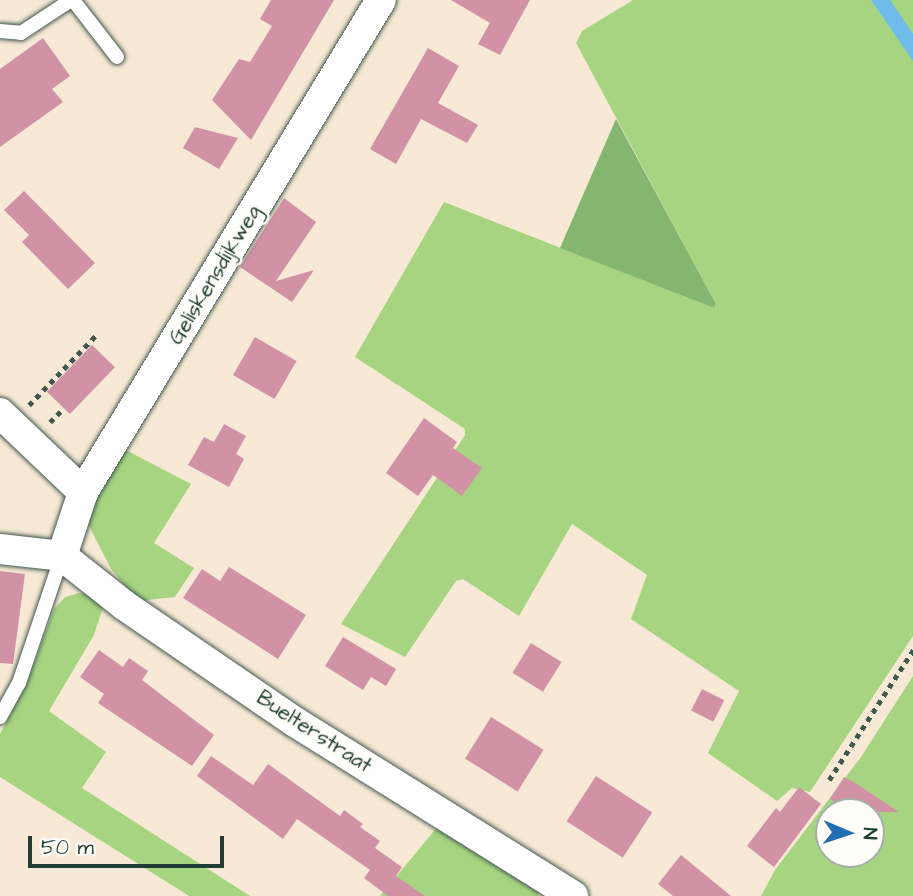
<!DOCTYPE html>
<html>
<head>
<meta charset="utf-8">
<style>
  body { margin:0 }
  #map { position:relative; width:913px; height:896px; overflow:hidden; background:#f7e9d5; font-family:"Architects Daughter",sans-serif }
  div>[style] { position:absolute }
  .green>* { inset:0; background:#a7d481 }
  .forest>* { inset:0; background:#85b66f }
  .water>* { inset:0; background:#6fbbe9 }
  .building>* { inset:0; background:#d292a6; transform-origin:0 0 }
  .path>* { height:4.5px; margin-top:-2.25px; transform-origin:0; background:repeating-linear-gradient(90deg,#3f574c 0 5px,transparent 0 10px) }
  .roads { filter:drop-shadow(0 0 2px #3f574c) drop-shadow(0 0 2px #3f574c) }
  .service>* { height:14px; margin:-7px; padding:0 7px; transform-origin:7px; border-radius:7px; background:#fff }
  .minor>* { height:30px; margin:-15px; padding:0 15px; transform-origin:15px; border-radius:15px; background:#fff }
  span { translate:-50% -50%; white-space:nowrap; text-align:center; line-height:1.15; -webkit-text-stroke:5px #fdfcf7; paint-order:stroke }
  .street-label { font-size:21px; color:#1f3d34 }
  .north { position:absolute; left:815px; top:798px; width:70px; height:70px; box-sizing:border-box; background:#fdfcf7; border:2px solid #a4b0a9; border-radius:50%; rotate:92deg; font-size:19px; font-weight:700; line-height:28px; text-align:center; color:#1f3d34 }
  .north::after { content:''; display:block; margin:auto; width:24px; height:32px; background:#1f6fb2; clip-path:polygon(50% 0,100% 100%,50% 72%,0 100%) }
  .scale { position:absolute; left:28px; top:836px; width:196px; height:32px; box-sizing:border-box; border:4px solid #1f3d34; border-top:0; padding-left:9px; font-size:21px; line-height:24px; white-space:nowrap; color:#1f3d34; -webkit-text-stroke:5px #fdfcf7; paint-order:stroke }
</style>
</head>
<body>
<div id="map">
  <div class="green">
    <div style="clip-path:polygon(633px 0,913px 0,913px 636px,810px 792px,792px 788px,777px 801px,708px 753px,739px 691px,631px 619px,647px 575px,572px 524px,519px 616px,463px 579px,456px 581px,405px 657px,341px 624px,465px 435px,465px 429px,355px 357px,444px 202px,714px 308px,716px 304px,576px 43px,582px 31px)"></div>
    <div style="clip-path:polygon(122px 448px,191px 484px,154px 543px,194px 568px,175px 597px,138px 601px,111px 569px,87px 522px,89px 507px)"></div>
    <div style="clip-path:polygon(78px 593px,92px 595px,104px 604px,94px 635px,49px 711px,106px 752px,82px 788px,250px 896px,189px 896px,0 777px,0 734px,26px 685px,54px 609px,65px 597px)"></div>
    <div style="clip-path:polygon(evenodd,913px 676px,913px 896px,761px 896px,775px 870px,861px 757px,913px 676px,829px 812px,871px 812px,871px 854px,829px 854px,829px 812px)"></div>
    <div style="clip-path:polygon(439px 825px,539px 891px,538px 896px,380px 896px)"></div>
  </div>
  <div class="forest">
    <div style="clip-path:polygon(616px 119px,716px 304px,714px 308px,560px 248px)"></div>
  </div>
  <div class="water">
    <div style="clip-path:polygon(871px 0,890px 0,913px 34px,913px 61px)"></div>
  </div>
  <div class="building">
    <div style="clip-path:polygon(271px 0,334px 0,251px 140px,212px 100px,239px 59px,250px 62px,272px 26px,260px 19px)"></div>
    <div style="clip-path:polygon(451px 0,530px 0,500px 55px,478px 44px,490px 23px)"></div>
    <div style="clip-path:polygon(43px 38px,70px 76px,52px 89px,63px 102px,0 147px,0 69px)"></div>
    <div style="clip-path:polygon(428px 48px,459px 66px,438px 103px,478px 125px,467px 143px,421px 119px,396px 164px,370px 149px)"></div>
    <div style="clip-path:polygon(195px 127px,238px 138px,219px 169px,183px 148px)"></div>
    <div style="clip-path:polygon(24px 191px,95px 263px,68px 289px,22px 242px,29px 235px,4px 210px)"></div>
    <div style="clip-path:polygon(284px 198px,316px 222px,276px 281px,314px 270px,292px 302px,240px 267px)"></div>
    <div style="left:255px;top:337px;width:48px;height:44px;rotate:30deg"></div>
    <div style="left:92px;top:345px;width:32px;height:65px;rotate:44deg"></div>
    <div style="clip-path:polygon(424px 418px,457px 442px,453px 448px,482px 468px,462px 496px,433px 475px,418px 496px,386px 473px)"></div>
    <div style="clip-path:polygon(224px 424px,246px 436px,236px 454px,244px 459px,229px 487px,188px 465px,204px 437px,214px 442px)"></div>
    <div style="clip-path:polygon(229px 567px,306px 615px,278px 659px,183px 598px,202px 569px,220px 581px)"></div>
    <div style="clip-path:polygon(0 571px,25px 574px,13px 664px,0 663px)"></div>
    <div style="clip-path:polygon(343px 637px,396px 669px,386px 686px,371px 677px,363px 690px,325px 666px)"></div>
    <div style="left:531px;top:643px;width:36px;height:35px;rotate:32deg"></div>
    <div style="clip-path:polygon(99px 650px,123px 667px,129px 658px,148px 671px,142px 680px,214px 735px,192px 766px,98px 703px,104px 694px,80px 677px)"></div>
    <div style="left:702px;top:689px;width:25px;height:24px;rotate:27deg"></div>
    <div style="left:491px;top:717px;width:62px;height:49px;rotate:32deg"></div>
    <div style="clip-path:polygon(211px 756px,253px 785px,268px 764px,340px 816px,344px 810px,363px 824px,360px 827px,380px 841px,375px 848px,402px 867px,396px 876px,425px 896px,388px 896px,364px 878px,370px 870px,297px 819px,283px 839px,197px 776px)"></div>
    <div style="left:596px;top:776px;width:67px;height:54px;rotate:33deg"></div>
    <div style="clip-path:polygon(844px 777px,857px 784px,899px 812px,851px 812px,830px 799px)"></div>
    <div style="clip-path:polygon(799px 787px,821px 804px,774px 867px,747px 846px,776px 808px,780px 812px)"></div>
    <div style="clip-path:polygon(681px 855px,731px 896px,673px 896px,658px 884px)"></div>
  </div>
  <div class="path">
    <div style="left:29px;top:405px;width:98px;rotate:-46.2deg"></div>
    <div style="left:50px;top:422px;width:20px;rotate:-45deg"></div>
    <div style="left:829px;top:780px;width:155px;rotate:-57.1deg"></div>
  </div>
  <div class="roads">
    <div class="service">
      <div style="left:73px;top:0;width:72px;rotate:52.3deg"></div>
      <div style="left:0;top:31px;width:21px;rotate:5deg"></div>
      <div style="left:21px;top:33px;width:60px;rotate:-33.4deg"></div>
      <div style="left:0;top:717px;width:39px;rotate:-61deg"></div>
      <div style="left:19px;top:683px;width:134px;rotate:-71.3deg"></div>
    </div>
    <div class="minor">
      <div style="left:0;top:413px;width:115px;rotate:43.6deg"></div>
      <div style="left:0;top:549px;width:62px;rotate:6.4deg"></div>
      <div style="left:62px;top:556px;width:67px;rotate:-71.8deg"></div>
      <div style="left:83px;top:492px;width:575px;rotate:-58.8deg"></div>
      <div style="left:62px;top:556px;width:79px;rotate:38.3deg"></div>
      <div style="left:124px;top:605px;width:207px;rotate:34.4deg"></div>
      <div style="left:295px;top:722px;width:328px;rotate:32deg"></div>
    </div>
  </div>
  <div class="street-label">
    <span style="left:215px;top:275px;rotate:-59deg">Geliskensdijkweg</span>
    <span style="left:314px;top:732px;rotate:33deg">Buelterstraat</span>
  </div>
  <div class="north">N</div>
  <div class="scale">50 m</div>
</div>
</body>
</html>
